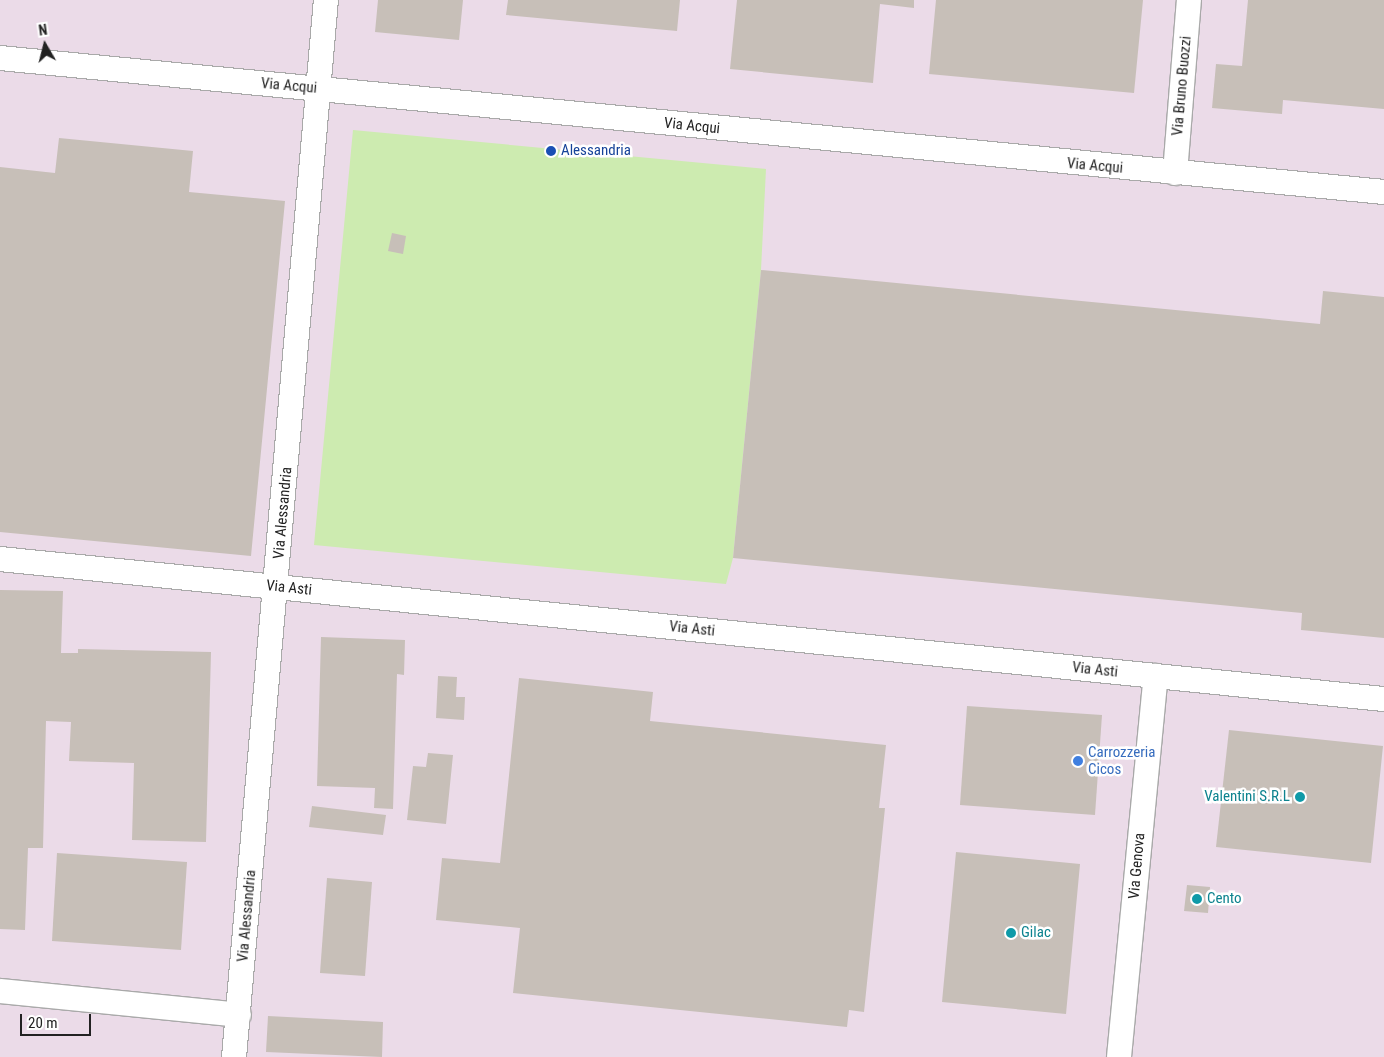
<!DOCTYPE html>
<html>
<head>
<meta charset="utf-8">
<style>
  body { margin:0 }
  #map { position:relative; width:1384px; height:1057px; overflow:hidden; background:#f2efe9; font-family:"Roboto Condensed",sans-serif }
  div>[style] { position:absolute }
  .industrial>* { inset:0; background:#ebdbe8 }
  .grass>* { inset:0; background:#cdebb0 }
  .building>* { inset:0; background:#c7bfb8 }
  .roads { filter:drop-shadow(1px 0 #a9a9a9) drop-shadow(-1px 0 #a9a9a9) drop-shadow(0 1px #a9a9a9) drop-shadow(0 -1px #a9a9a9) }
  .street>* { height:24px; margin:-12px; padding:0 12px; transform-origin:12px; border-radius:12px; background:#fff }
  .dots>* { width:14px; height:14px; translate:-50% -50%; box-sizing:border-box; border:2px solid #fff; border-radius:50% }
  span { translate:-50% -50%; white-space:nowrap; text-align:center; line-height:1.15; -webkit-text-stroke:5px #fff; paint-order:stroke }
  .street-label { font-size:15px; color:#222 }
  .transit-label { font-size:15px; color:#164399 }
  .left { translate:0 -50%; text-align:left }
  .shop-label { font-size:15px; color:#366cbe }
  .culture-label { font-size:15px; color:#0d838f }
  .right { translate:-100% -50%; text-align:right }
  .north { position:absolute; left:20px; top:20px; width:50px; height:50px; -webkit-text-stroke:4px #fff; paint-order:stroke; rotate:352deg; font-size:14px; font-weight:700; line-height:20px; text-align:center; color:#222 }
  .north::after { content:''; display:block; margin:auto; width:18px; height:22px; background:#222; clip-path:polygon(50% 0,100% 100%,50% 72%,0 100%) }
  .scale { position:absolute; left:20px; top:1014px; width:71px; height:22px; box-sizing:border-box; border:2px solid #222; border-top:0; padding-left:6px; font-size:15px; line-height:18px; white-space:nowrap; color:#222; -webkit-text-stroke:4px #fff; paint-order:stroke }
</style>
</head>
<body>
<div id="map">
  <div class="industrial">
    <i style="clip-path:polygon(0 0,1384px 0,1384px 1057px,0 1057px)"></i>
  </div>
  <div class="grass">
    <i style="clip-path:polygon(353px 130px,766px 169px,761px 270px,733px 558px,726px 584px,314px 545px)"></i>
  </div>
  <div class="building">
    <i style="clip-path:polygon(378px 0,463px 0,459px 40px,375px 32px)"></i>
    <i style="clip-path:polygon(508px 0,680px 0,677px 31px,506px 15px)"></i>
    <i style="clip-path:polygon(737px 0,914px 0,914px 8px,880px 4px,873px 83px,730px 69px)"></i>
    <i style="clip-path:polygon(936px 0,1143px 0,1134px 93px,929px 74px)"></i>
    <i style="clip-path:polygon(1248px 0,1384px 0,1384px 109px,1283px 100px,1282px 114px,1212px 108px,1216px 64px,1242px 66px)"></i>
    <i style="clip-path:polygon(59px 138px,193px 151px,189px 192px,285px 201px,251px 556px,0 532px,0 167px,55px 173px)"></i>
    <i style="clip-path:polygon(392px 233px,406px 236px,403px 254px,388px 251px)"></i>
    <i style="clip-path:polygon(761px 270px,1320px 324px,1323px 291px,1384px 297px,1384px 638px,1301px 630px,1302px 613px,733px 558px)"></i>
    <i style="clip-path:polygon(0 590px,63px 591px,61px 653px,78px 653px,78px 649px,211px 652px,206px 842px,132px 840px,134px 763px,69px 761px,71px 722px,46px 721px,43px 848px,28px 848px,25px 930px,0 929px)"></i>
    <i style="clip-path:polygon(321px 637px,405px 640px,404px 675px,397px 674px,393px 809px,374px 808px,375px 788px,317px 786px)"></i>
    <i style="clip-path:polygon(438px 676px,457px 677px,456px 697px,465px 697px,464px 720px,436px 718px)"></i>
    <i style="clip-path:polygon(519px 678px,653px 692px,650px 721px,886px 745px,879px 808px,885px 808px,864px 1012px,849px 1010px,847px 1027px,513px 993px,520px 928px,436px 920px,442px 858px,500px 863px)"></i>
    <i style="clip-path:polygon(967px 706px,1102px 715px,1095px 815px,960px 805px)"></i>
    <i style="clip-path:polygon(1229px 730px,1383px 746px,1371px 863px,1216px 847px)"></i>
    <i style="clip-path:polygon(428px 753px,453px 755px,446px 824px,407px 820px,413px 766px,426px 767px)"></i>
    <i style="clip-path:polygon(312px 806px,386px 815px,383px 835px,309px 827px)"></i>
    <i style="clip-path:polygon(956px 852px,1080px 864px,1066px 1014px,942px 1002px)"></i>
    <i style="clip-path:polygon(57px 853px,187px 862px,181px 950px,52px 941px)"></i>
    <i style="clip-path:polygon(327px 878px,372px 882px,365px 976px,320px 973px)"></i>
    <i style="clip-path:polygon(1187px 885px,1210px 887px,1208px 913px,1184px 911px)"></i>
    <i style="clip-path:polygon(268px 1016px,383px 1022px,382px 1057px,266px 1052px)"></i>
  </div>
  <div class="roads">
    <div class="street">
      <i style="left:0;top:58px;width:1390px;rotate:5.53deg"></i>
      <i style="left:1175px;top:173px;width:174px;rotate:-85.4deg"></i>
      <i style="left:0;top:559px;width:1391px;rotate:5.78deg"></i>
      <i style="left:0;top:991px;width:240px;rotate:5.7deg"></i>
      <i style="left:234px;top:1057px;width:1061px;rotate:-85.03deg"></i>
      <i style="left:1119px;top:1057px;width:383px;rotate:-84.5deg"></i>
    </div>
  </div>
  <div class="dots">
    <i style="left:551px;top:151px;background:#1a4fb4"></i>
    <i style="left:1078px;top:761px;background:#3f7fe0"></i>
    <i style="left:1300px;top:797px;background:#0f9aa8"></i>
    <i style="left:1197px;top:899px;background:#0f9aa8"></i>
    <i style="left:1011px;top:933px;background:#0f9aa8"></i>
  </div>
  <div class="street-label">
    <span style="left:289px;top:86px;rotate:5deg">Via Acqui</span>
    <span style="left:1182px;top:86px;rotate:-85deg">Via Bruno Buozzi</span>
    <span style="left:692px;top:126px;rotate:6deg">Via Acqui</span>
    <span style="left:1095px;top:166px;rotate:5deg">Via Acqui</span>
    <span style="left:283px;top:513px;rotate:-85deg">Via Alessandria</span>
    <span style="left:289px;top:588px;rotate:6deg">Via Asti</span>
    <span style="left:692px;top:629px;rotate:6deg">Via Asti</span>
    <span style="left:1095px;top:670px;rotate:6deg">Via Asti</span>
    <span style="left:1137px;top:866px;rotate:-85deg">Via Genova</span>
    <span style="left:247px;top:916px;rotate:-85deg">Via Alessandria</span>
  </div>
  <div class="transit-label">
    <span class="left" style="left:561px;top:151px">Alessandria</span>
  </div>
  <div class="shop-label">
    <span class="left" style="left:1088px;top:761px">Carrozzeria<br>Cicos</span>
  </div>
  <div class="culture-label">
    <span class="right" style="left:1290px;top:797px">Valentini S.R.L</span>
    <span class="left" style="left:1207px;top:899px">Cento</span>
    <span class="left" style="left:1021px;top:933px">Gilac</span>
  </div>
  <div class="north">N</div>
  <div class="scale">20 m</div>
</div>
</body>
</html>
